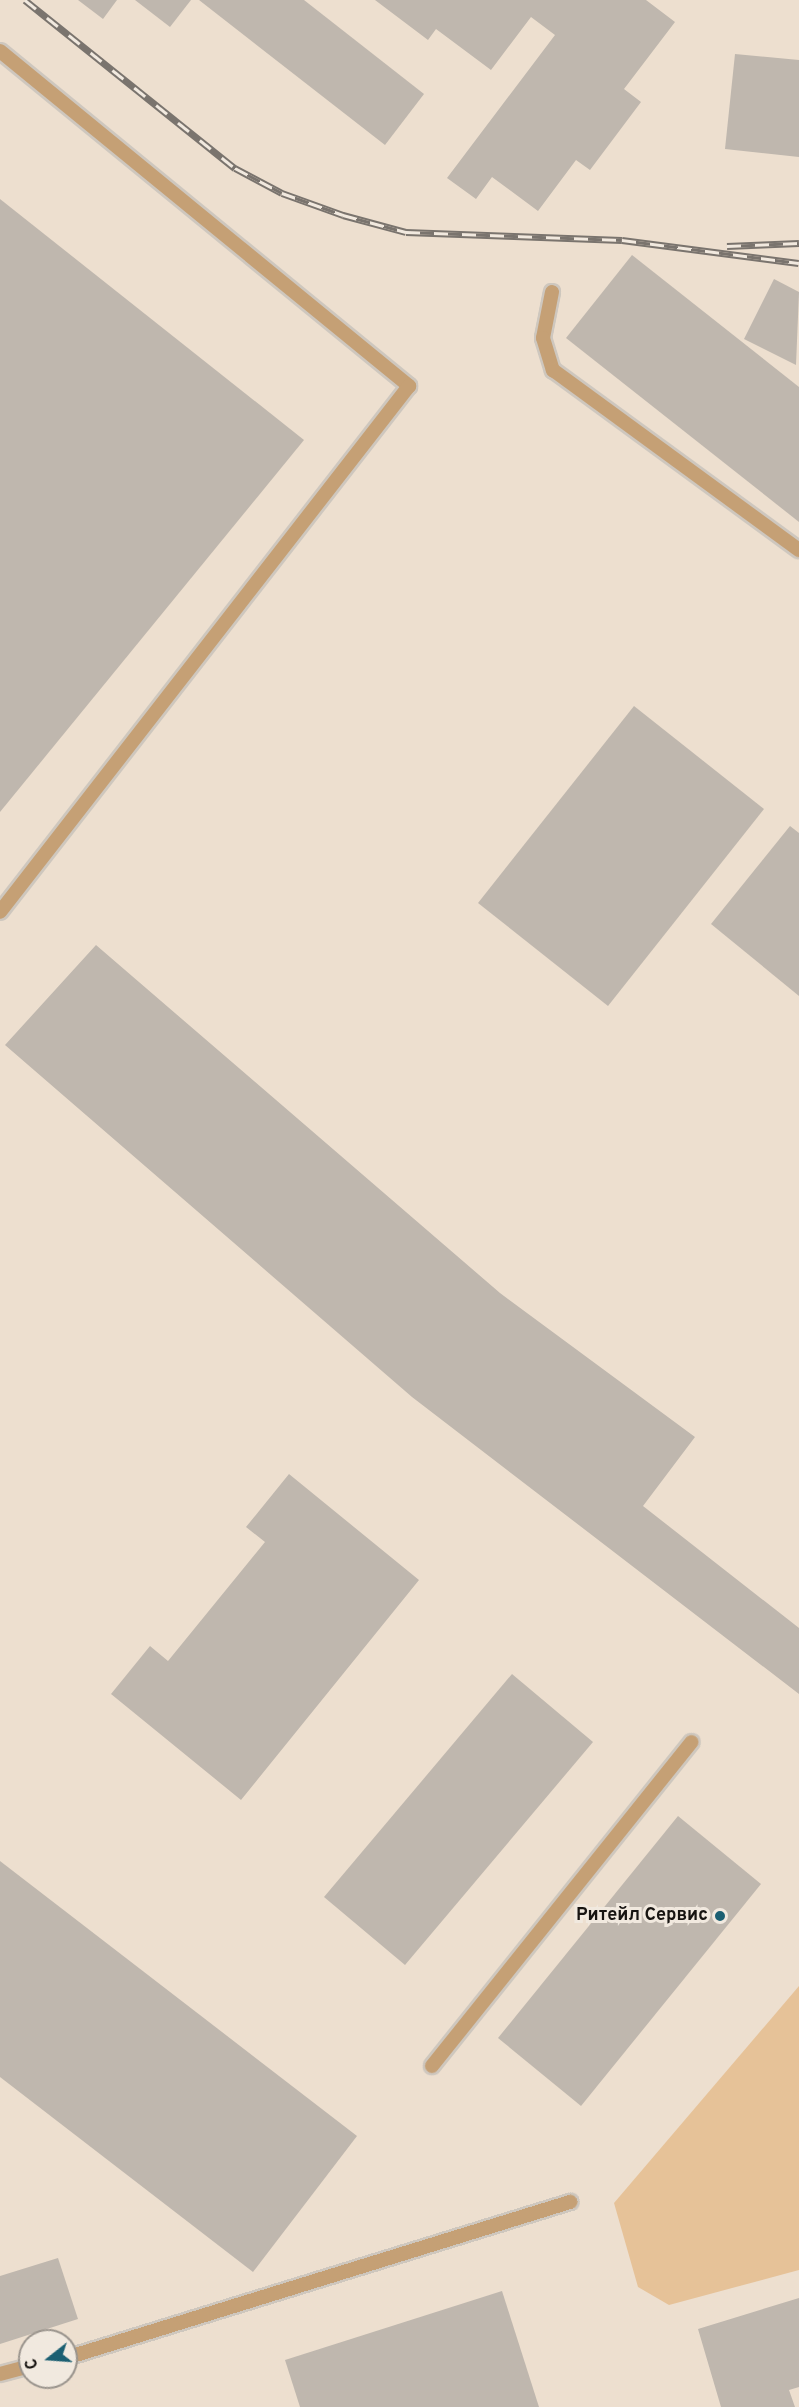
<!DOCTYPE html>
<html>
<head>
<meta charset="utf-8">
<style>
  body { margin:0 }
  #map { position:relative; width:799px; height:2407px; overflow:hidden; background:#f1e9df; font-family:Overpass,sans-serif }
  div>[style] { position:absolute }
  .built>* { inset:0; background:#eddfcf }
  .green>* { inset:0; background:#e6c298 }
  .building>* { inset:0; background:#bfb7ae }
  .roads { filter:drop-shadow(2px 0 #cec7be) drop-shadow(-2px 0 #cec7be) drop-shadow(0 2px #cec7be) drop-shadow(0 -2px #cec7be) }
  .service>* { height:14px; margin:-7px; padding:0 7px; transform-origin:7px; border-radius:7px; background:#c5a075 }
  .rail>* { height:7px; margin-top:-3.5px; transform-origin:0; background:repeating-linear-gradient(90deg,#f1e9df 0 14px,#7a746e 0 28px); box-sizing:border-box; border-block:2px solid #7a746e }
  .dots>* { width:16px; height:16px; translate:-50% -50%; box-sizing:border-box; border:3px solid #f1e9df; border-radius:50% }
  span { translate:-50% -50%; white-space:nowrap; text-align:center; line-height:1.15; -webkit-text-stroke:6px #f1e9df; paint-order:stroke }
  .poi-label { font-size:18px; color:#171411; font-weight:700 }
  .right { translate:-100% -50%; text-align:right }
  .north { position:absolute; left:18px; top:2329px; width:60px; height:60px; box-sizing:border-box; background:#f1e9df; border:2px solid #9a948d; border-radius:50%; rotate:253deg; font-size:16px; font-weight:700; line-height:24px; text-align:center; color:#171411 }
  .north::after { content:''; display:block; margin:auto; width:21px; height:27px; background:#1b5f72; clip-path:polygon(50% 0,100% 100%,50% 72%,0 100%) }
</style>
</head>
<body>
<div id="map">
  <div class="built">
    <i style="clip-path:polygon(evenodd,0 0,799px 0,799px 2407px,0 2407px,0 0,30px 2341px,66px 2341px,66px 2377px,30px 2377px,30px 2341px)"></i>
  </div>
  <div class="green">
    <i style="clip-path:polygon(799px 1986px,799px 2270px,669px 2305px,638px 2287px,614px 2203px)"></i>
  </div>
  <div class="building">
    <i style="clip-path:polygon(78px 0,117px 0,103px 19px)"></i>
    <i style="clip-path:polygon(135px 0,191px 0,170px 27px)"></i>
    <i style="clip-path:polygon(199px 0,304px 0,424px 94px,385px 145px)"></i>
    <i style="clip-path:polygon(375px 0,646px 0,675px 22px,624px 89px,641px 102px,590px 170px,576px 160px,538px 211px,492px 177px,476px 199px,447px 178px,555px 35px,531px 17px,491px 70px,436px 29px,428px 40px)"></i>
    <i style="clip-path:polygon(735px 54px,799px 60px,799px 157px,725px 149px)"></i>
    <i style="clip-path:polygon(0 199px,304px 440px,0 812px)"></i>
    <i style="clip-path:polygon(632px 255px,799px 387px,799px 522px,566px 338px)"></i>
    <i style="clip-path:polygon(774px 279px,799px 292px,796px 365px,744px 339px)"></i>
    <i style="clip-path:polygon(634px 706px,764px 809px,608px 1006px,478px 903px)"></i>
    <i style="clip-path:polygon(790px 826px,799px 833px,799px 996px,711px 924px)"></i>
    <i style="clip-path:polygon(96px 945px,500px 1293px,695px 1437px,643px 1506px,799px 1628px,799px 1694px,412px 1397px,5px 1045px)"></i>
    <i style="clip-path:polygon(289px 1474px,419px 1580px,241px 1800px,111px 1694px,150px 1646px,168px 1661px,265px 1542px,246px 1527px)"></i>
    <i style="clip-path:polygon(512px 1674px,593px 1742px,405px 1965px,324px 1897px)"></i>
    <i style="clip-path:polygon(678px 1816px,761px 1884px,581px 2106px,498px 2038px)"></i>
    <i style="clip-path:polygon(0 1861px,357px 2136px,253px 2272px,0 2077px)"></i>
    <i style="clip-path:polygon(58px 2258px,78px 2319px,0 2344px,0 2276px)"></i>
    <i style="clip-path:polygon(502px 2291px,539px 2407px,300px 2407px,285px 2360px)"></i>
    <i style="clip-path:polygon(799px 2298px,799px 2387px,789px 2390px,795px 2407px,721px 2407px,698px 2329px)"></i>
  </div>
  <div class="roads">
    <div class="service">
      <i style="left:0;top:51px;width:529px;rotate:39.32deg"></i>
      <i style="left:409px;top:386px;width:666px;rotate:127.87deg"></i>
      <i style="left:552px;top:292px;width:47px;rotate:101.1deg"></i>
      <i style="left:543px;top:338px;width:34px;rotate:73deg"></i>
      <i style="left:553px;top:370px;width:305px;rotate:36.2deg"></i>
      <i style="left:432px;top:2066px;width:415px;rotate:-51.3deg"></i>
      <i style="left:66px;top:2358px;width:528px;rotate:-17.2deg"></i>
      <i style="left:0;top:2374px;width:31px;rotate:-15deg"></i>
    </div>
  </div>
  <div class="rail">
    <i style="left:25px;top:0;width:269px;rotate:38.7deg"></i>
    <i style="left:235px;top:168px;width:53px;rotate:28deg"></i>
    <i style="left:282px;top:193px;width:65px;rotate:19.8deg"></i>
    <i style="left:343px;top:215px;width:65px;rotate:15.1deg"></i>
    <i style="left:406px;top:232px;width:216px;rotate:2.1deg"></i>
    <i style="left:622px;top:240px;width:178px;rotate:7.4deg"></i>
    <i style="left:727px;top:246px;width:72px;rotate:-2.4deg"></i>
  </div>
  <div class="dots">
    <i style="left:720px;top:1916px;background:#1b5f72"></i>
  </div>
  <div class="poi-label">
    <span class="right" style="left:708px;top:1916px">Ритейл Сервис</span>
  </div>
  <div class="north">С</div>
</div>
</body>
</html>
